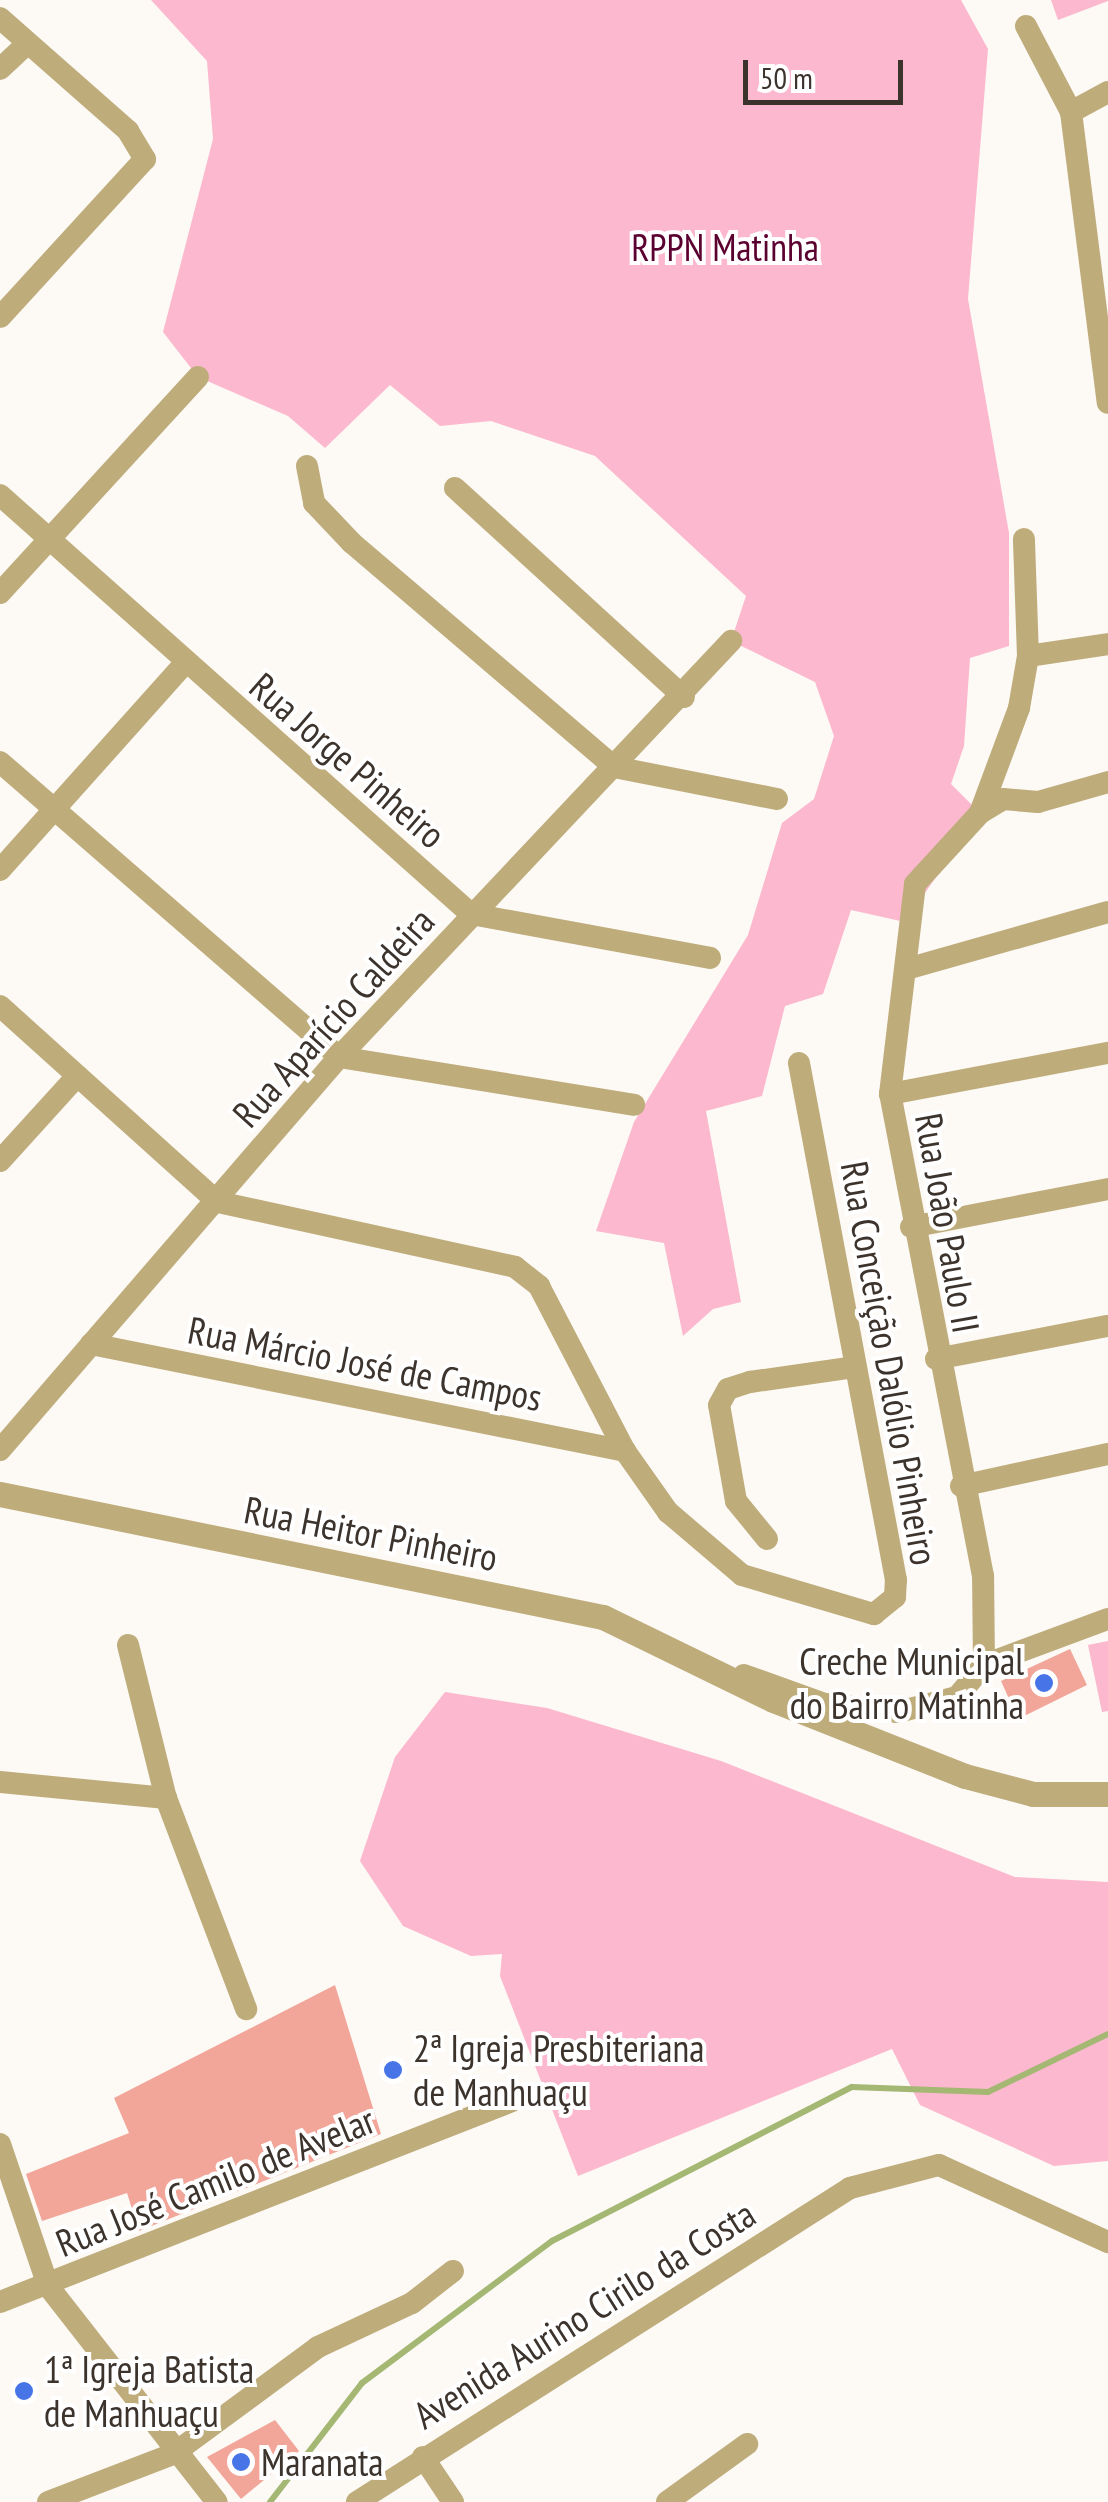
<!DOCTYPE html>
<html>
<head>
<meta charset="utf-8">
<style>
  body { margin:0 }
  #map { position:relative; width:1108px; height:2502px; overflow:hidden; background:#fdf9f5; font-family:"PT Sans Narrow",sans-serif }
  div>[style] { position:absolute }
  .green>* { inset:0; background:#fcb8ce }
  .stream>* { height:6px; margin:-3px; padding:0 3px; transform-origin:3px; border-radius:3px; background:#a4b773 }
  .building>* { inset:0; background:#f2a599 }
  .minor>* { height:22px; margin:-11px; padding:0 11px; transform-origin:11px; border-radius:11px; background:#beac7b }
  .tertiary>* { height:25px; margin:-12.5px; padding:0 12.5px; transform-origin:12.5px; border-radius:12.5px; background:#beac7b }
  .dots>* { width:28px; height:28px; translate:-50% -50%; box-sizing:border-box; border:5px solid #fff; border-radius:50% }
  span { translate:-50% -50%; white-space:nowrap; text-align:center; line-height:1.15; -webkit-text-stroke:8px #fff; paint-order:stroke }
  .park-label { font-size:38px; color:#5b012f }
  .street-label { font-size:38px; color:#3c332d }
  .poi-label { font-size:38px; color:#3c332d }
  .right { translate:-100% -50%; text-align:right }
  .left { translate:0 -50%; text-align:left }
  .scale { position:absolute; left:743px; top:60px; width:160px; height:45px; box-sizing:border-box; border:5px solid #3c332d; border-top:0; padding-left:12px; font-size:30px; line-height:35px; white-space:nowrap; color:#3c332d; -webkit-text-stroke:8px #fff; paint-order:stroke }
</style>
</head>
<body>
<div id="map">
  <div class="green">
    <i style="clip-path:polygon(151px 0,961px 0,988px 49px,968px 299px,1009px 533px,1009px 646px,970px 658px,964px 746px,951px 784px,980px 813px,905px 922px,851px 910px,823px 994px,785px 1006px,762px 1096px,706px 1111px,741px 1302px,713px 1309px,683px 1336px,664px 1243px,596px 1231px,634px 1122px,748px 935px,782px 823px,814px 799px,834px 736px,815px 682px,731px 641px,746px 596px,595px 456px,491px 421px,440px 426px,390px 385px,325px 448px,288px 416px,198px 377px,163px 332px,213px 139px,207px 61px)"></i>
    <i style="clip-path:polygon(1051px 0,1108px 0,1108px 1px,1058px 20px)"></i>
    <i style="clip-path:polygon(1108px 1641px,1108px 1711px,1102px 1712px,1088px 1645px)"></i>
    <i style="clip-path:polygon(445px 1692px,547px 1708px,721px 1761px,1015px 1877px,1108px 1882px,1108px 2161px,1054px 2166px,920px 2105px,892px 2049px,578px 2176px,500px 1976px,502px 1954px,471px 1956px,403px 1926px,360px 1861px,395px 1757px)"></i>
  </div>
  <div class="stream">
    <i style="left:270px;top:2502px;width:150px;rotate:-52.3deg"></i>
    <i style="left:362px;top:2383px;width:237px;rotate:-36.8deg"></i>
    <i style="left:552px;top:2241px;width:337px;rotate:-27.2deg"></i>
    <i style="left:852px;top:2087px;width:136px;rotate:2.1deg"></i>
    <i style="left:988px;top:2092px;width:133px;rotate:-25.8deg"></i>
  </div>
  <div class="building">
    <i style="clip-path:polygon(1070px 1649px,1087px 1685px,1018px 1719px,1001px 1681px)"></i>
    <i style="clip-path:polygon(335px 1985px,381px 2134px,139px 2231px,127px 2193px,42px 2221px,26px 2174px,129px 2133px,114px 2098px)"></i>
    <i style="clip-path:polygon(275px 2420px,299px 2451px,241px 2499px,207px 2457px)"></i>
  </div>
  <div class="minor">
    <i style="left:0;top:18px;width:171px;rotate:41.4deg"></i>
    <i style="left:128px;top:131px;width:33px;rotate:59deg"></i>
    <i style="left:145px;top:159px;width:214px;rotate:132.5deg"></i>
    <i style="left:1026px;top:26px;width:97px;rotate:62.4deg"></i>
    <i style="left:1071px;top:112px;width:293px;rotate:82.8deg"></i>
    <i style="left:0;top:69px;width:37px;rotate:-43deg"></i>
    <i style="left:1071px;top:112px;width:42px;rotate:-28.4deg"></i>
    <i style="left:307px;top:466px;width:38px;rotate:79deg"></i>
    <i style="left:314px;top:503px;width:55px;rotate:46.5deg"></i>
    <i style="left:352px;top:543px;width:345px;rotate:40.5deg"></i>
    <i style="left:614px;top:767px;width:166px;rotate:11.1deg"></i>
    <i style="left:455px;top:488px;width:310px;rotate:42.4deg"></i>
    <i style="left:0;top:495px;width:630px;rotate:41.66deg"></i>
    <i style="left:471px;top:914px;width:243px;rotate:10.4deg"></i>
    <i style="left:0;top:593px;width:293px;rotate:-47.5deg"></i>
    <i style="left:1028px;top:656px;width:81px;rotate:-8.5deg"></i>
    <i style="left:0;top:762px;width:449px;rotate:41deg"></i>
    <i style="left:339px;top:1057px;width:299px;rotate:9.2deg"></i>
    <i style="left:980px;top:813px;width:27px;rotate:-31deg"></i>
    <i style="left:1003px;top:799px;width:35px;rotate:5deg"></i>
    <i style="left:1038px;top:802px;width:73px;rotate:-15.9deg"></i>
    <i style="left:0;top:870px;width:276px;rotate:-48.2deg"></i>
    <i style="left:910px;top:968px;width:206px;rotate:-15.8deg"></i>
    <i style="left:0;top:1006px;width:293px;rotate:42deg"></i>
    <i style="left:890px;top:1094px;width:222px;rotate:-10.7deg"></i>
    <i style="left:0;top:1161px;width:115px;rotate:-47.8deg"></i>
    <i style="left:218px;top:1202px;width:304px;rotate:12.3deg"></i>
    <i style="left:515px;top:1267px;width:31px;rotate:38deg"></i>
    <i style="left:539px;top:1286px;width:186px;rotate:62.5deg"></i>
    <i style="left:625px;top:1451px;width:75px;rotate:54.8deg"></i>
    <i style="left:668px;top:1512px;width:97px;rotate:40.4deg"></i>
    <i style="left:742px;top:1575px;width:138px;rotate:16.5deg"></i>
    <i style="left:874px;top:1614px;width:27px;rotate:-39deg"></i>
    <i style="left:895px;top:1597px;width:17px;rotate:-87deg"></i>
    <i style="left:896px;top:1580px;width:526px;rotate:-100.63deg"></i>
    <i style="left:911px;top:1227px;width:201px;rotate:-10.9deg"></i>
    <i style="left:91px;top:1344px;width:545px;rotate:11.33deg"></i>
    <i style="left:936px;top:1359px;width:175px;rotate:-10.9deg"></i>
    <i style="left:0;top:1450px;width:519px;rotate:-49.22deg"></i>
    <i style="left:339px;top:1057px;width:572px;rotate:-46.7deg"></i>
    <i style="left:961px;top:1486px;width:150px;rotate:-12.3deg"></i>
    <i style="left:767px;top:1539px;width:49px;rotate:-129.2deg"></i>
    <i style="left:736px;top:1501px;width:97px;rotate:-100deg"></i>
    <i style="left:719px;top:1405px;width:18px;rotate:-61deg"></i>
    <i style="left:728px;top:1389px;width:23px;rotate:-18deg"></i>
    <i style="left:750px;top:1382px;width:105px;rotate:-8.2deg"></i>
    <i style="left:128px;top:1645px;width:158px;rotate:76.1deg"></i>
    <i style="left:166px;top:1798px;width:226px;rotate:69.2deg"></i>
    <i style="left:984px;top:1665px;width:132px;rotate:-20.4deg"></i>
    <i style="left:744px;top:1675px;width:86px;rotate:19.7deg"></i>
    <i style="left:825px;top:1704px;width:73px;rotate:6.3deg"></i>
    <i style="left:898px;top:1712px;width:61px;rotate:-14.3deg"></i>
    <i style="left:957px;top:1697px;width:42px;rotate:-49.8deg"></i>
    <i style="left:984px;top:1665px;width:89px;rotate:-90.6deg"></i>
    <i style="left:983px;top:1576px;width:491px;rotate:-100.9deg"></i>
    <i style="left:890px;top:1094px;width:211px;rotate:-83.2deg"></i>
    <i style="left:915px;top:884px;width:96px;rotate:-47.5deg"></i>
    <i style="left:980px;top:813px;width:112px;rotate:-69.6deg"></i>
    <i style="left:1019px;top:708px;width:53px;rotate:-80.2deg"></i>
    <i style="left:1028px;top:656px;width:117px;rotate:-92deg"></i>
    <i style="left:0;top:1782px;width:167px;rotate:5.5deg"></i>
    <i style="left:0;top:2144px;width:150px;rotate:71.3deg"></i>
    <i style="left:48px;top:2286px;width:274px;rotate:52deg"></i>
    <i style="left:0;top:2302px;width:550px;rotate:-21.43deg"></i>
    <i style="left:423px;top:2457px;width:54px;rotate:56.3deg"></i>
    <i style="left:48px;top:2502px;width:134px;rotate:-21deg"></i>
    <i style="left:173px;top:2454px;width:180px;rotate:-36.4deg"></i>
    <i style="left:318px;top:2347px;width:104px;rotate:-25.1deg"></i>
    <i style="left:412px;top:2303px;width:52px;rotate:-38deg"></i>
    <i style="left:357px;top:2502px;width:585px;rotate:-32.49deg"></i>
    <i style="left:850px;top:2188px;width:92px;rotate:-14.5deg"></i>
    <i style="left:939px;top:2165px;width:186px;rotate:24.5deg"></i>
    <i style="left:667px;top:2502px;width:99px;rotate:-35.9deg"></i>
  </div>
  <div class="tertiary">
    <i style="left:0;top:1494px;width:615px;rotate:11.53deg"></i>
    <i style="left:603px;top:1617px;width:189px;rotate:26deg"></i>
    <i style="left:773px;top:1700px;width:206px;rotate:21.6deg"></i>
    <i style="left:965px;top:1776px;width:70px;rotate:14.8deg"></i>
    <i style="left:1033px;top:1794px;width:75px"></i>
  </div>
  <div class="dots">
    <i style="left:1044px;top:1683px;background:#4774e6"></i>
    <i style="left:393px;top:2070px;background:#4774e6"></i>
    <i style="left:24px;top:2391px;background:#4774e6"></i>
    <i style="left:241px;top:2462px;background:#4774e6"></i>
  </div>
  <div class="park-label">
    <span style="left:725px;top:247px">RPPN Matinha</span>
  </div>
  <div class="street-label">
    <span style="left:348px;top:760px;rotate:41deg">Rua Jorge Pinheiro</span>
    <span style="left:333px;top:1017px;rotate:-48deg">Rua Aparício Caldeira</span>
    <span style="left:948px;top:1223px;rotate:80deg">Rua João Paulo II</span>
    <span style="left:365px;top:1363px;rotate:11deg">Rua Márcio José de Campos</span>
    <span style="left:890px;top:1363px;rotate:80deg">Rua Conceição Dalólio Pinheiro</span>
    <span style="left:371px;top:1533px;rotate:11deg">Rua Heitor Pinheiro</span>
    <span style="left:215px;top:2181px;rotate:-22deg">Rua José Camilo de Avelar</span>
    <span style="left:584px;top:2314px;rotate:-32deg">Avenida Aurino Cirilo da Costa</span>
  </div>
  <div class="poi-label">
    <span class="right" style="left:1024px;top:1683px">Creche Municipal<br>do Bairro Matinha</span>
    <span class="left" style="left:413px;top:2070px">2ª Igreja Presbiteriana<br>de Manhuaçu</span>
    <span class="left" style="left:44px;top:2391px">1ª Igreja Batista<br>de Manhuaçu</span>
    <span class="left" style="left:261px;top:2462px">Maranata</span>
  </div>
  <div class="scale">50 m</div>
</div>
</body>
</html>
